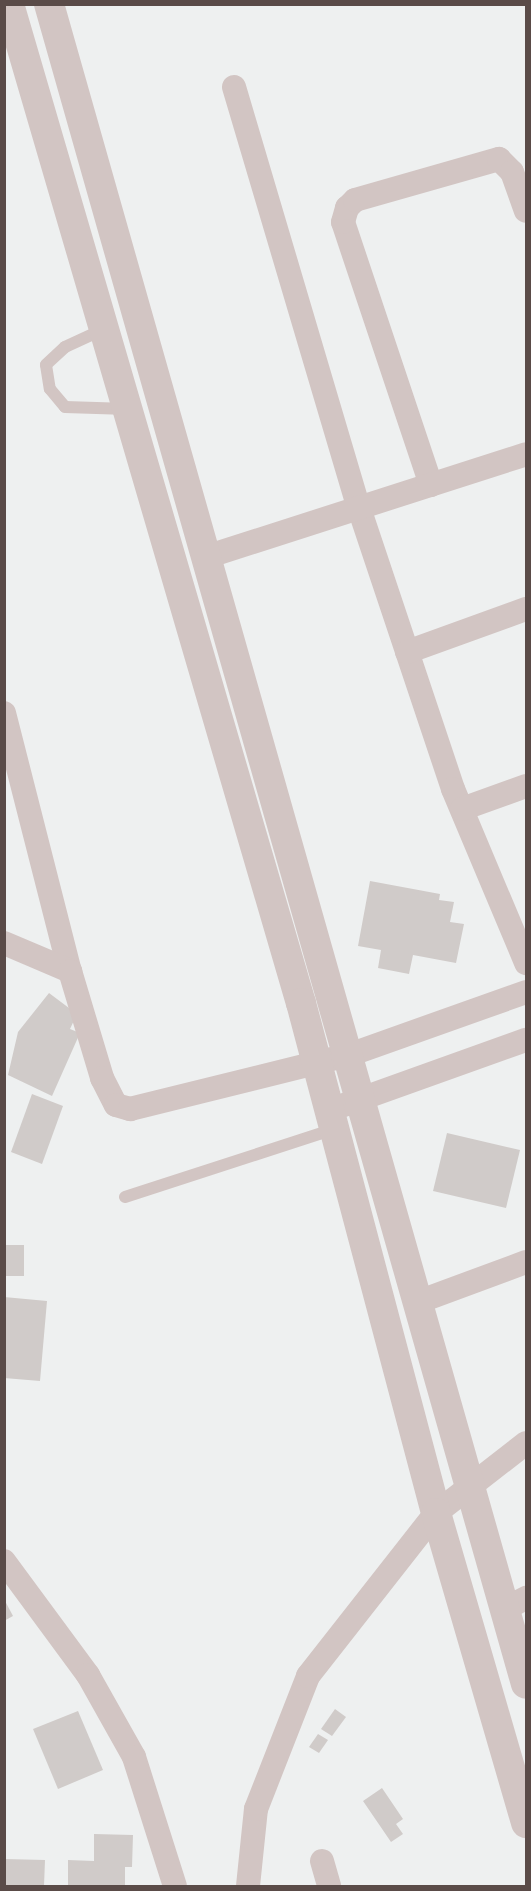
<!DOCTYPE html>
<html>
<head>
<meta charset="utf-8">
<style>
  body { margin:0 }
  #map { position:relative; width:531px; height:1891px; overflow:hidden; background:#eef0f0; font-family:"Nunito Sans",sans-serif }
  div>[style] { position:absolute }
  .building>* { inset:0; background:#d0cbc9 }
  .service>* { height:12px; margin:-6px; padding:0 6px; transform-origin:6px; border-radius:6px; background:#d2c5c3 }
  .minor>* { height:24px; margin:-12px; padding:0 12px; transform-origin:12px; border-radius:12px; background:#d2c5c3 }
  .tertiary>* { height:30px; margin:-15px; padding:0 15px; transform-origin:15px; border-radius:15px; background:#d2c5c3 }
  span { translate:-50% -50%; white-space:nowrap; text-align:center; line-height:1.15; -webkit-text-stroke:6px #fff; paint-order:stroke }
  .frame { position:absolute; inset:0; border:6px solid #5a4b48; pointer-events:none }
</style>
</head>
<body>
<div id="map">
  <div class="building">
    <i style="clip-path:polygon(370px 881px,440px 894px,439px 900px,454px 902px,450px 922px,464px 924px,456px 963px,413px 955px,409px 974px,378px 968px,381px 950px,358px 946px)"></i>
    <i style="clip-path:polygon(49px 993px,77px 1014px,70px 1029px,80px 1033px,52px 1096px,8px 1075px,18px 1032px)"></i>
    <i style="clip-path:polygon(32px 1094px,63px 1106px,42px 1164px,11px 1152px)"></i>
    <i style="clip-path:polygon(447px 1133px,520px 1150px,506px 1208px,433px 1191px)"></i>
    <i style="clip-path:polygon(4px 1245px,24px 1245px,24px 1276px,4px 1276px)"></i>
    <i style="clip-path:polygon(4px 1297px,47px 1301px,40px 1381px,4px 1378px)"></i>
    <i style="clip-path:polygon(4px 1599px,13px 1616px,4px 1621px)"></i>
    <i style="clip-path:polygon(335px 1709px,346px 1717px,332px 1736px,321px 1729px)"></i>
    <i style="clip-path:polygon(78px 1711px,103px 1770px,58px 1789px,33px 1729px)"></i>
    <i style="clip-path:polygon(318px 1734px,328px 1740px,319px 1753px,309px 1747px)"></i>
    <i style="clip-path:polygon(382px 1788px,403px 1819px,396px 1824px,403px 1834px,391px 1842px,363px 1801px)"></i>
    <i style="clip-path:polygon(94px 1834px,133px 1835px,132px 1867px,125px 1867px,125px 1886px,68px 1886px,68px 1860px,94px 1861px)"></i>
    <i style="clip-path:polygon(4px 1859px,45px 1860px,44px 1886px,4px 1886px)"></i>
  </div>
  <div class="service">
    <i style="left:104px;top:329px;width:43px;rotate:155.2deg"></i>
    <i style="left:65px;top:347px;width:26px;rotate:137deg"></i>
    <i style="left:46px;top:365px;width:24px;rotate:81deg"></i>
    <i style="left:50px;top:389px;width:23px;rotate:50deg"></i>
    <i style="left:65px;top:407px;width:63px;rotate:1.8deg"></i>
    <i style="left:125px;top:1197px;width:220px;rotate:-18deg"></i>
  </div>
  <div class="minor">
    <i style="left:234px;top:87px;width:439px;rotate:73.5deg"></i>
    <i style="left:359px;top:508px;width:296px;rotate:71.5deg"></i>
    <i style="left:453px;top:789px;width:189px;rotate:67.2deg"></i>
    <i style="left:431px;top:485px;width:277px;rotate:-108.5deg"></i>
    <i style="left:343px;top:222px;width:15px;rotate:-74deg"></i>
    <i style="left:347px;top:208px;width:11px;rotate:-45deg"></i>
    <i style="left:355px;top:200px;width:150px;rotate:-15.9deg"></i>
    <i style="left:499px;top:159px;width:18px;rotate:45deg"></i>
    <i style="left:512px;top:172px;width:41px;rotate:70.3deg"></i>
    <i style="left:209px;top:556px;width:333px;rotate:-17.8deg"></i>
    <i style="left:407px;top:652px;width:127px;rotate:-19.9deg"></i>
    <i style="left:4px;top:713px;width:266px;rotate:75.7deg"></i>
    <i style="left:462px;top:809px;width:68px;rotate:-19.8deg"></i>
    <i style="left:4px;top:943px;width:72px;rotate:23deg"></i>
    <i style="left:70px;top:971px;width:112px;rotate:73.3deg"></i>
    <i style="left:102px;top:1078px;width:30px;rotate:63deg"></i>
    <i style="left:116px;top:1105px;width:15px;rotate:16deg"></i>
    <i style="left:130px;top:1109px;width:226px;rotate:-13.9deg"></i>
    <i style="left:349px;top:1055px;width:188px;rotate:-19.6deg"></i>
    <i style="left:330px;top:1110px;width:208px;rotate:-19.7deg"></i>
    <i style="left:418px;top:1302px;width:115px;rotate:-20.3deg"></i>
    <i style="left:4px;top:1561px;width:142px;rotate:53.6deg"></i>
    <i style="left:88px;top:1675px;width:94px;rotate:60.7deg"></i>
    <i style="left:134px;top:1757px;width:135px;rotate:72.4deg"></i>
    <i style="left:505px;top:1609px;width:24px;rotate:-28deg"></i>
    <i style="left:322px;top:1861px;width:26px;rotate:74deg"></i>
    <i style="left:248px;top:1886px;width:77px;rotate:-84.1deg"></i>
    <i style="left:256px;top:1809px;width:143px;rotate:-68.6deg"></i>
    <i style="left:308px;top:1676px;width:207px;rotate:-51.9deg"></i>
    <i style="left:436px;top:1513px;width:114px;rotate:-37.9deg"></i>
  </div>
  <div class="tertiary">
    <i style="left:9px;top:4px;width:1041px;rotate:73.71deg"></i>
    <i style="left:301px;top:1003px;width:528px;rotate:75.17deg"></i>
    <i style="left:436px;top:1513px;width:323px;rotate:73.8deg"></i>
    <i style="left:49px;top:4px;width:1746px;rotate:74.15deg"></i>
  </div>
  <div class="frame"></div>
</div>
</body>
</html>
